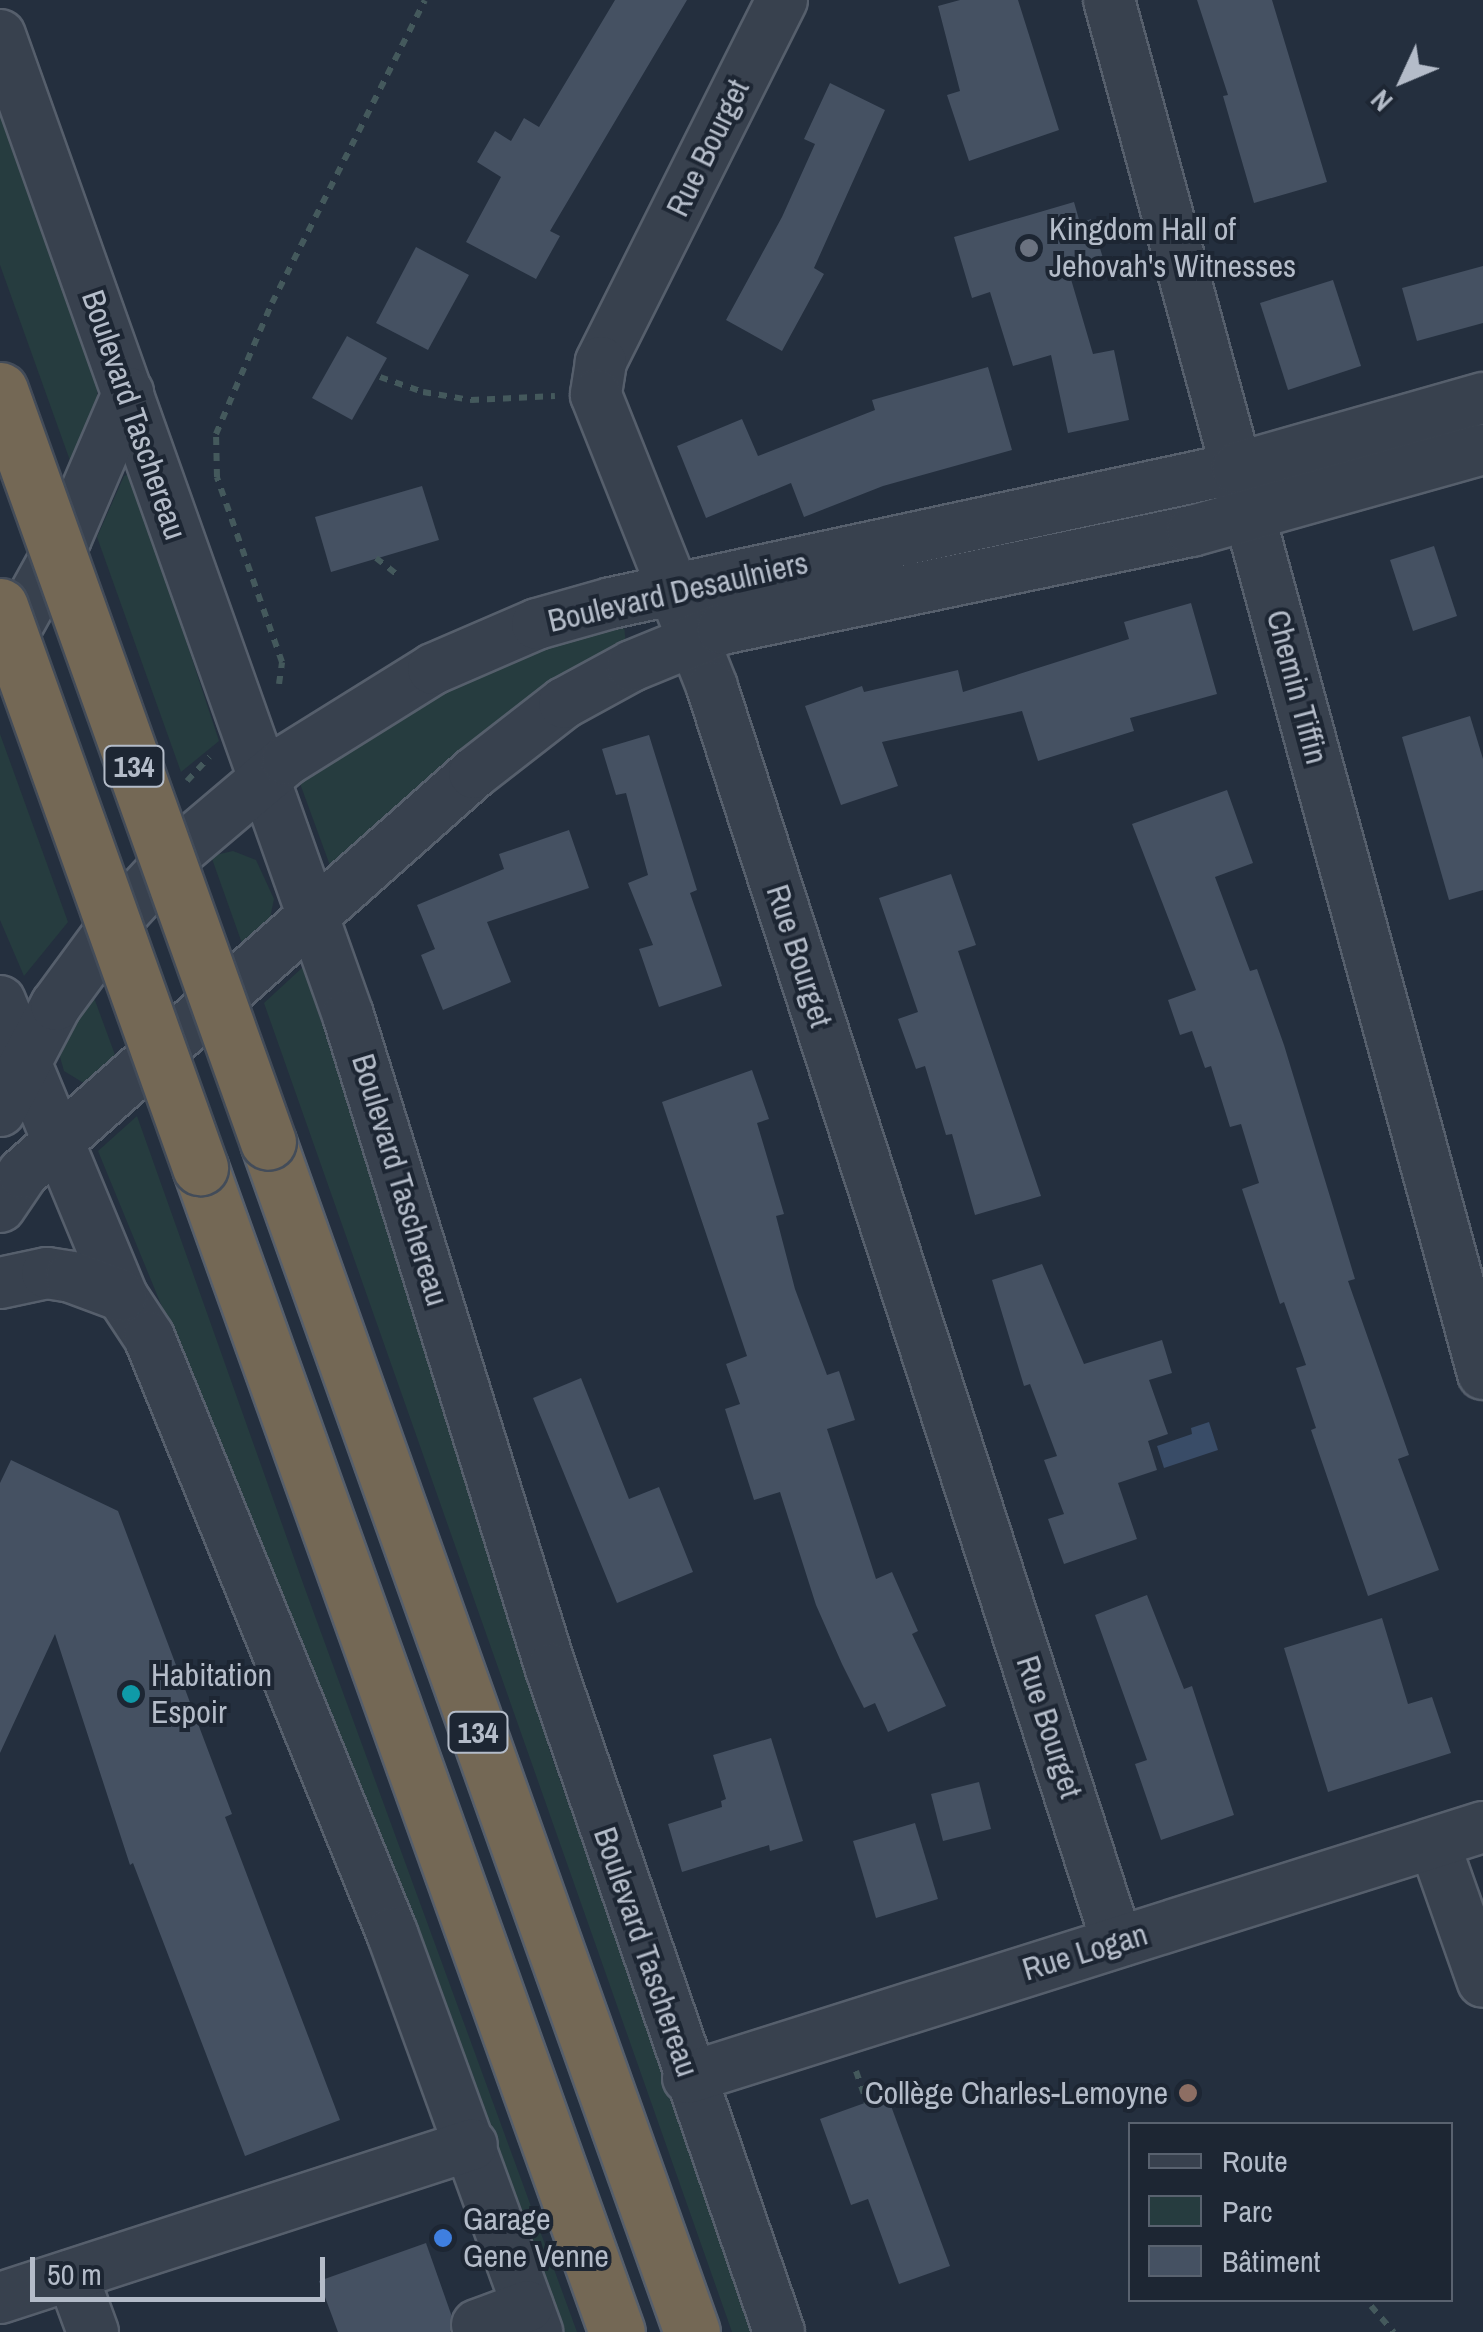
<!DOCTYPE html>
<html>
<head>
<meta charset="utf-8">
<style>
  body { margin:0 }
  #map { position:relative; width:1483px; height:2332px; overflow:hidden; background:#242f3e; font-family:"Archivo Narrow",sans-serif }
  div>[style] { position:absolute }
  .green>* { inset:0; background:#263c3f }
  .water>* { inset:0; background:#394c67 }
  .building>* { inset:0; background:#455162 }
  .path>* { height:6px; margin-top:-3px; transform-origin:0; background:repeating-linear-gradient(90deg,#44595c 0 8px,transparent 0 16px) }
  .roads { filter:drop-shadow(2px 0 #565f6c) drop-shadow(-2px 0 #565f6c) drop-shadow(0 2px #565f6c) drop-shadow(0 -2px #565f6c) }
  .minor>* { height:50px; margin:-25px; padding:0 25px; transform-origin:25px; border-radius:25px; background:#38414e }
  .highway>* { height:55px; margin:-27.5px; padding:0 27.5px; transform-origin:27.5px; border-radius:27.5px; background:#746855 }
  .bridges { filter:drop-shadow(2px 0 #434c59) drop-shadow(-2px 0 #434c59) drop-shadow(0 2px #434c59) drop-shadow(0 -2px #434c59) }
  .highway-bridge>* { height:55px; margin:-27.5px; padding:0 27.5px; transform-origin:27.5px; border-radius:27.5px; background:#746855 }
  .dots>* { width:28px; height:28px; translate:-50% -50%; box-sizing:border-box; border:5px solid #1d2633; border-radius:50% }
  span { translate:-50% -50%; white-space:nowrap; text-align:center; line-height:1.15; -webkit-text-stroke:8px #1d2633; paint-order:stroke }
  .shield-label span { padding:2px 8px; background:#1d2633; border:2px solid; border-radius:8px; -webkit-text-stroke-width:0 }
  .shield-label { font-size:30px; color:#b4bcc9; font-weight:700 }
  .street-label { font-size:32px; color:#b4bcc9 }
  .poi-label { font-size:32px; color:#b4bcc9 }
  .left { translate:0 -50%; text-align:left }
  .right { translate:-100% -50%; text-align:right }
  .legend { position:absolute; left:1128px; top:2122px; width:325px; height:180px; box-sizing:border-box; background:#1d2633; border:2px solid #59626f; margin:0; padding:12px 18px; list-style:none; font-size:30px; color:#b4bcc9 }
  .legend li { display:flex; align-items:center; gap:20px; height:50px }
  .legend b { width:50px; border:2px solid #59626f }
  .north { position:absolute; left:1353px; top:30px; width:100px; height:100px; -webkit-text-stroke:8px #1d2633; paint-order:stroke; rotate:226deg; font-size:28px; font-weight:700; line-height:40px; text-align:center; color:#b4bcc9 }
  .north::after { content:''; display:block; margin:auto; width:35px; height:45px; background:#b4bcc9; clip-path:polygon(50% 0,100% 100%,50% 72%,0 100%) }
  .scale { position:absolute; left:30px; top:2257px; width:295px; height:45px; box-sizing:border-box; border:5px solid #b4bcc9; border-top:0; padding-left:12px; font-size:30px; line-height:35px; white-space:nowrap; color:#b4bcc9; -webkit-text-stroke:8px #1d2633; paint-order:stroke }
</style>
</head>
<body>
<div id="map">
  <div class="green">
    <i style="clip-path:polygon(0 102px,98px 381px,96px 413px,73px 469px,0 265px)"></i>
    <i style="clip-path:polygon(131px 473px,219px 741px,181px 772px,97px 537px,124px 476px)"></i>
    <i style="clip-path:polygon(624px 625px,626px 645px,332px 871px,298px 778px,438px 691px,567px 636px)"></i>
    <i style="clip-path:polygon(0 734px,68px 922px,24px 976px,0 920px)"></i>
    <i style="clip-path:polygon(233px 851px,256px 860px,274px 899px,269px 923px,244px 949px,211px 856px)"></i>
    <i style="clip-path:polygon(303px 967px,395px 1245px,551px 1755px,755px 2332px,732px 2332px,264px 1003px)"></i>
    <i style="clip-path:polygon(93px 995px,118px 1063px,93px 1081px,82px 1082px,64px 1071px,58px 1050px)"></i>
    <i style="clip-path:polygon(137px 1116px,304px 1586px,577px 2332px,562px 2332px,490px 2130px,296px 1633px,98px 1151px)"></i>
  </div>
  <div class="water">
    <i style="clip-path:polygon(1209px 1422px,1218px 1450px,1164px 1468px,1157px 1446px,1192px 1434px,1191px 1428px)"></i>
  </div>
  <div class="building">
    <i style="clip-path:polygon(615px 0,687px 0,550px 231px,560px 236px,536px 279px,466px 242px,501px 177px,477px 162px,495px 131px,511px 141px,524px 118px,539px 127px)"></i>
    <i style="clip-path:polygon(960px 0,1018px 0,1059px 130px,969px 161px,947px 95px,960px 91px,938px 6px)"></i>
    <i style="clip-path:polygon(1197px 0,1272px 0,1327px 182px,1254px 203px,1223px 96px,1228px 95px)"></i>
    <i style="clip-path:polygon(830px 83px,885px 110px,814px 268px,824px 274px,782px 351px,726px 320px,782px 217px,815px 144px,804px 139px)"></i>
    <i style="clip-path:polygon(1074px 202px,1080px 223px,1091px 219px,1103px 258px,1068px 269px,1093px 354px,1114px 350px,1129px 420px,1068px 433px,1051px 355px,1013px 366px,990px 292px,972px 298px,954px 237px)"></i>
    <i style="clip-path:polygon(416px 247px,469px 275px,428px 350px,376px 323px)"></i>
    <i style="clip-path:polygon(1483px 266px,1483px 323px,1417px 341px,1402px 288px)"></i>
    <i style="clip-path:polygon(1333px 280px,1361px 366px,1288px 390px,1260px 303px)"></i>
    <i style="clip-path:polygon(347px 336px,387px 358px,352px 420px,312px 398px)"></i>
    <i style="clip-path:polygon(988px 367px,1012px 450px,883px 486px,804px 517px,791px 483px,706px 518px,677px 446px,742px 419px,758px 456px,875px 410px,872px 400px)"></i>
    <i style="clip-path:polygon(422px 486px,439px 540px,331px 572px,315px 517px)"></i>
    <i style="clip-path:polygon(1434px 546px,1457px 616px,1413px 631px,1390px 560px)"></i>
    <i style="clip-path:polygon(1191px 603px,1217px 694px,1130px 718px,1134px 731px,1038px 761px,1022px 711px,882px 742px,898px 786px,841px 805px,805px 706px,862px 686px,864px 692px,958px 670px,963px 692px,1129px 639px,1124px 622px)"></i>
    <i style="clip-path:polygon(1470px 716px,1483px 759px,1483px 890px,1449px 900px,1402px 737px)"></i>
    <i style="clip-path:polygon(649px 735px,697px 890px,690px 893px,722px 986px,659px 1007px,639px 949px,653px 945px,628px 883px,648px 875px,626px 793px,616px 795px,602px 749px)"></i>
    <i style="clip-path:polygon(1227px 790px,1253px 863px,1215px 877px,1250px 971px,1257px 969px,1284px 1045px,1355px 1279px,1348px 1281px,1409px 1455px,1398px 1459px,1439px 1570px,1368px 1596px,1311px 1430px,1316px 1428px,1296px 1368px,1306px 1365px,1284px 1302px,1280px 1304px,1242px 1189px,1259px 1183px,1241px 1124px,1230px 1127px,1211px 1066px,1205px 1068px,1192px 1031px,1180px 1035px,1168px 1000px,1196px 990px,1132px 824px)"></i>
    <i style="clip-path:polygon(569px 830px,589px 888px,487px 922px,511px 982px,443px 1010px,421px 955px,435px 949px,417px 905px,504px 869px,499px 854px)"></i>
    <i style="clip-path:polygon(951px 874px,976px 945px,958px 951px,1041px 1196px,975px 1215px,952px 1134px,946px 1135px,925px 1066px,916px 1069px,898px 1019px,918px 1012px,879px 898px)"></i>
    <i style="clip-path:polygon(752px 1070px,769px 1119px,757px 1123px,784px 1214px,776px 1216px,795px 1289px,827px 1375px,839px 1371px,855px 1420px,827px 1429px,876px 1579px,892px 1572px,918px 1631px,912px 1634px,946px 1706px,888px 1732px,875px 1703px,864px 1708px,842px 1664px,816px 1605px,780px 1492px,754px 1500px,725px 1409px,740px 1404px,726px 1364px,747px 1356px,662px 1102px)"></i>
    <i style="clip-path:polygon(1042px 1264px,1084px 1364px,1162px 1340px,1172px 1373px,1149px 1380px,1168px 1434px,1148px 1441px,1157px 1470px,1118px 1483px,1137px 1539px,1064px 1564px,1048px 1519px,1064px 1514px,1044px 1460px,1057px 1456px,1030px 1384px,1024px 1386px,992px 1280px)"></i>
    <i style="clip-path:polygon(581px 1378px,629px 1499px,659px 1487px,693px 1572px,617px 1603px,533px 1398px)"></i>
    <i style="clip-path:polygon(11px 1460px,118px 1511px,232px 1814px,225px 1817px,340px 2120px,245px 2156px,133px 1863px,130px 1865px,55px 1634px,0 1753px,0 1483px)"></i>
    <i style="clip-path:polygon(1147px 1595px,1184px 1689px,1192px 1686px,1234px 1815px,1161px 1840px,1135px 1764px,1147px 1760px,1095px 1615px)"></i>
    <i style="clip-path:polygon(1382px 1618px,1408px 1704px,1432px 1697px,1451px 1753px,1328px 1792px,1284px 1648px)"></i>
    <i style="clip-path:polygon(771px 1738px,803px 1841px,770px 1851px,769px 1845px,682px 1872px,668px 1824px,722px 1807px,721px 1801px,726px 1799px,713px 1755px)"></i>
    <i style="clip-path:polygon(979px 1782px,991px 1829px,943px 1841px,931px 1794px)"></i>
    <i style="clip-path:polygon(915px 1823px,938px 1899px,876px 1918px,853px 1841px)"></i>
    <i style="clip-path:polygon(887px 2095px,950px 2266px,899px 2284px,868px 2199px,851px 2205px,820px 2119px)"></i>
    <i style="clip-path:polygon(426px 2243px,451px 2314px,450px 2332px,338px 2332px,319px 2281px)"></i>
  </div>
  <div class="path">
    <i style="left:380px;top:377px;width:46px;rotate:19.2deg"></i>
    <i style="left:423px;top:392px;width:49px;rotate:9.5deg"></i>
    <i style="left:471px;top:400px;width:84px;rotate:-2.7deg"></i>
    <i style="left:376px;top:558px;width:29px;rotate:38deg"></i>
    <i style="left:279px;top:684px;width:22px;rotate:-82deg"></i>
    <i style="left:282px;top:662px;width:196px;rotate:-109.4deg"></i>
    <i style="left:217px;top:477px;width:43px;rotate:-91.3deg"></i>
    <i style="left:216px;top:434px;width:142px;rotate:-66.9deg"></i>
    <i style="left:272px;top:303px;width:339px;rotate:-63.2deg"></i>
    <i style="left:187px;top:781px;width:33px;rotate:-47deg"></i>
    <i style="left:856px;top:2071px;width:34px;rotate:71deg"></i>
    <i style="left:1371px;top:2306px;width:35px;rotate:49deg"></i>
  </div>
  <div class="roads">
    <div class="minor">
      <i style="left:782px;top:0;width:405px;rotate:116.6deg"></i>
      <i style="left:601px;top:362px;width:33px;rotate:99deg"></i>
      <i style="left:596px;top:395px;width:314px;rotate:68.3deg"></i>
      <i style="left:712px;top:687px;width:1319px;rotate:72.11deg"></i>
      <i style="left:1109px;top:0;width:1424px;rotate:74.77deg"></i>
      <i style="left:0;top:35px;width:1040px;rotate:70.45deg"></i>
      <i style="left:348px;top:1015px;width:685px;rotate:72.76deg"></i>
      <i style="left:551px;top:1669px;width:701px;rotate:71.02deg"></i>
      <i style="left:0;top:657px;width:136px;rotate:-61deg"></i>
      <i style="left:66px;top:538px;width:158px;rotate:-66.8deg"></i>
      <i style="left:0;top:1001px;width:319px;rotate:67.5deg"></i>
      <i style="left:122px;top:1296px;width:49px;rotate:56.6deg"></i>
      <i style="left:149px;top:1337px;width:644px;rotate:67.82deg"></i>
      <i style="left:392px;top:1933px;width:425px;rotate:70deg"></i>
      <i style="left:0;top:1111px;width:120px;rotate:-62.2deg"></i>
      <i style="left:56px;top:1005px;width:117px;rotate:-53.7deg"></i>
      <i style="left:125px;top:911px;width:84px;rotate:-47.4deg"></i>
      <i style="left:182px;top:849px;width:138px;rotate:-40.3deg"></i>
      <i style="left:287px;top:760px;width:172px;rotate:-31.9deg"></i>
      <i style="left:433px;top:669px;width:113px;rotate:-23.4deg"></i>
      <i style="left:537px;top:624px;width:77px;rotate:-15.8deg"></i>
      <i style="left:611px;top:603px;width:640px;rotate:-12.17deg"></i>
      <i style="left:1237px;top:468px;width:256px;rotate:-15.9deg"></i>
      <i style="left:0;top:1207px;width:41px;rotate:-55.9deg"></i>
      <i style="left:23px;top:1173px;width:603px;rotate:-41.57deg"></i>
      <i style="left:474px;top:773px;width:114px;rotate:-37.9deg"></i>
      <i style="left:564px;top:703px;width:77px;rotate:-28.6deg"></i>
      <i style="left:632px;top:666px;width:97px;rotate:-22.3deg"></i>
      <i style="left:722px;top:629px;width:480px;rotate:-11.8deg"></i>
      <i style="left:1192px;top:531px;width:302px;rotate:-15.7deg"></i>
      <i style="left:0;top:1283px;width:48px;rotate:-12deg"></i>
      <i style="left:47px;top:1273px;width:24px;rotate:9deg"></i>
      <i style="left:71px;top:1277px;width:54px;rotate:20.4deg"></i>
      <i style="left:1434px;top:1843px;width:147px;rotate:70.6deg"></i>
      <i style="left:688px;top:2078px;width:834px;rotate:-17.52deg"></i>
      <i style="left:72px;top:2275px;width:61px;rotate:69.8deg"></i>
      <i style="left:0;top:2298px;width:496px;rotate:-18deg"></i>
      <i style="left:477px;top:2325px;width:54px;rotate:-20.4deg"></i>
    </div>
    <div class="highway">
      <i style="left:268px;top:1142px;width:1263px;rotate:70.39deg"></i>
      <i style="left:200px;top:1167px;width:1237px;rotate:70.31deg"></i>
    </div>
  </div>
  <div class="bridges">
    <div class="highway-bridge">
      <i style="left:0;top:390px;width:798px;rotate:70.38deg"></i>
      <i style="left:0;top:606px;width:596px;rotate:70.38deg"></i>
    </div>
  </div>
  <div class="dots">
    <i style="left:1029px;top:248px;background:#6b7280"></i>
    <i style="left:131px;top:1694px;background:#0f9aa8"></i>
    <i style="left:1188px;top:2093px;background:#8d6e63"></i>
    <i style="left:443px;top:2238px;background:#3f7fe0"></i>
  </div>
  <div class="shield-label">
    <span style="left:134px;top:766px">134</span>
    <span style="left:478px;top:1732px">134</span>
  </div>
  <div class="street-label">
    <span style="left:708px;top:148px;rotate:-64deg">Rue Bourget</span>
    <span style="left:134px;top:415px;rotate:71deg">Boulevard Taschereau</span>
    <span style="left:678px;top:592px;rotate:-13deg">Boulevard Desaulniers</span>
    <span style="left:1297px;top:687px;rotate:75deg">Chemin Tiffin</span>
    <span style="left:799px;top:956px;rotate:72deg">Rue Bourget</span>
    <span style="left:400px;top:1180px;rotate:73deg">Boulevard Taschereau</span>
    <span style="left:1049px;top:1727px;rotate:72deg">Rue Bourget</span>
    <span style="left:646px;top:1952px;rotate:71deg">Boulevard Taschereau</span>
    <span style="left:1085px;top:1952px;rotate:-17deg">Rue Logan</span>
  </div>
  <div class="poi-label">
    <span class="left" style="left:1049px;top:248px">Kingdom Hall of<br>Jehovah's Witnesses</span>
    <span class="left" style="left:151px;top:1694px">Habitation<br>Espoir</span>
    <span class="right" style="left:1168px;top:2093px">Collège Charles-Lemoyne</span>
    <span class="left" style="left:463px;top:2238px">Garage<br>Gene Venne</span>
  </div>
  <ul class="legend">
  <li><b style="height:12px;background:#38414e"></b>Route</li>
  <li><b style="height:28px;background:#263c3f"></b>Parc</li>
  <li><b style="height:28px;background:#455162"></b>Bâtiment</li>
  </ul>
  <div class="north">N</div>
  <div class="scale">50 m</div>
</div>
</body>
</html>
